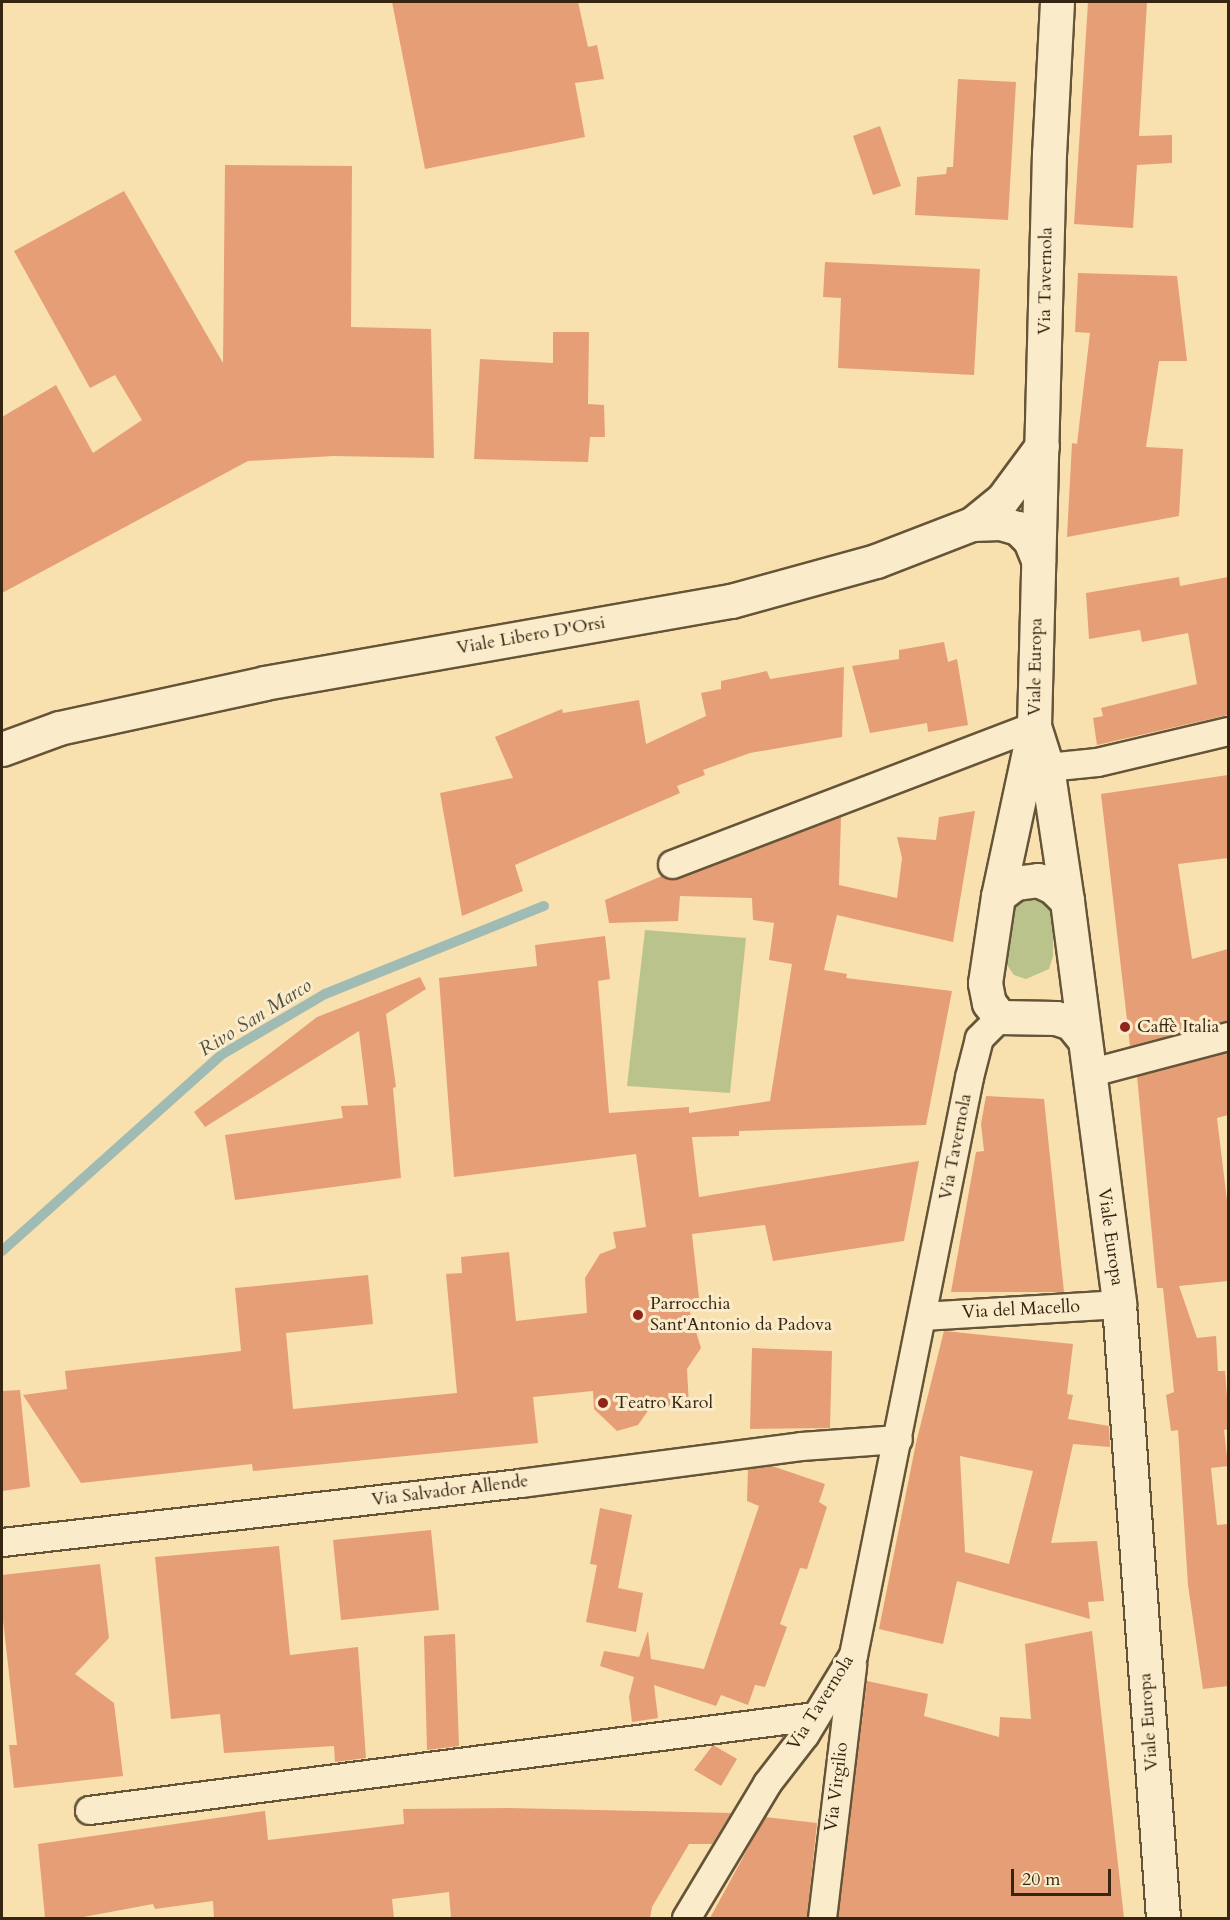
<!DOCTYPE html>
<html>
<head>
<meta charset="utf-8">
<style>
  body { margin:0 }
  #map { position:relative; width:1230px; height:1920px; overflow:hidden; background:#f8e0af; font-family:Cardo,serif }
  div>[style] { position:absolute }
  .green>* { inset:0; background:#bbc38c }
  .stream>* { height:10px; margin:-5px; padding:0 5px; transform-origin:5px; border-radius:5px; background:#9fbbb3 }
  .building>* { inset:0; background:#e69e76 }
  .roads { filter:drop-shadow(2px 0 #665438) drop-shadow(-2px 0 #665438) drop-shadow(0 2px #665438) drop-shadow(0 -2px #665438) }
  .minor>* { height:27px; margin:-13.5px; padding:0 13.5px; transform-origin:13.5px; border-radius:13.5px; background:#faebcb }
  .tertiary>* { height:33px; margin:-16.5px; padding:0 16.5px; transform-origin:16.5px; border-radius:16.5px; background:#faebcb }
  .secondary>* { height:33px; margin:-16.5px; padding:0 16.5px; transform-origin:16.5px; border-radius:16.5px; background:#faebcb }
  .dots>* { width:16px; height:16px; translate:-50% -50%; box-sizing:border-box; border:3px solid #faebcb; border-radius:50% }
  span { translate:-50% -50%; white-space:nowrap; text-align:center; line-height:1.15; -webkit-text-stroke:6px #faebcb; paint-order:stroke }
  .street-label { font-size:18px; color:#362511 }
  .poi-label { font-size:18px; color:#362511 }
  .left { translate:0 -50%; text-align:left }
  .water-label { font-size:20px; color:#565242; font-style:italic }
  .frame { position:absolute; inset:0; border:3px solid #362511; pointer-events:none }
  .scale { position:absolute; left:1011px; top:1869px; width:100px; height:27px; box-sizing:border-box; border:3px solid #362511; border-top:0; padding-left:8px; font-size:18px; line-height:21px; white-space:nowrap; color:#362511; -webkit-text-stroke:4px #faebcb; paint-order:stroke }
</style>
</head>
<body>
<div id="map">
  <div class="green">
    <i style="clip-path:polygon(1025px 891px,1048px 902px,1053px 913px,1053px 956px,1049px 969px,1026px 979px,1014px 975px,1000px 955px,1010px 905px)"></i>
    <i style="clip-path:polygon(645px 930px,746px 938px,730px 1093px,627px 1086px)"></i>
  </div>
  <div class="stream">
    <i style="left:2px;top:1251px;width:294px;rotate:-41.8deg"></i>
    <i style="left:221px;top:1055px;width:121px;rotate:-30.4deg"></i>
    <i style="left:325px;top:994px;width:236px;rotate:-21.9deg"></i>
  </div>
  <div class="building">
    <i style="clip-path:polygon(392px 2px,578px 2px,588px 47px,597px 45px,604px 79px,575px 83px,585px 137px,425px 169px)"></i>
    <i style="clip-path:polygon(1088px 2px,1147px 2px,1139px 136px,1172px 135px,1172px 163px,1137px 165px,1133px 228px,1074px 224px)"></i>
    <i style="clip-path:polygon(958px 79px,1016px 82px,1008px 220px,915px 215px,917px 177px,946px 174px,947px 167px,953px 167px)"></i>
    <i style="clip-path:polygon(880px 126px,901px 186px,873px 195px,853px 136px)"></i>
    <i style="clip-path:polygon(225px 165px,352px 166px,351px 327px,431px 329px,434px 458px,333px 456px,248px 461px,2px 593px,2px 417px,56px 385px,93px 453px,142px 420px,115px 375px,90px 388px,14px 251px,124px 191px,223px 363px)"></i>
    <i style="clip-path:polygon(825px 262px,980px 269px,974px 375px,838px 368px,841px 298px,823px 297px)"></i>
    <i style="clip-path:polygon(1078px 273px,1177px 276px,1187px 361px,1159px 361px,1146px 447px,1183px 449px,1179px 516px,1067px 537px,1072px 443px,1077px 444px,1090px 333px,1075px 332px)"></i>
    <i style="clip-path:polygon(553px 332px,589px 332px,588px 404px,604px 405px,605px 437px,590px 437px,588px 462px,474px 459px,480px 359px,553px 363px)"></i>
    <i style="clip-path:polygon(1179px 577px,1180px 586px,1228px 577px,1228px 715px,1097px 745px,1093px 718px,1103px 716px,1101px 708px,1197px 684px,1188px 633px,1142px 642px,1140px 630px,1089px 639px,1086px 593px)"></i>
    <i style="clip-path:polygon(944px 642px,948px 662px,957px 659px,968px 725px,928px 732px,927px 723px,870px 733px,852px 666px,899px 659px,899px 650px)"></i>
    <i style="clip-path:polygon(844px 667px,842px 737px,750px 753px,703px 770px,705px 775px,677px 786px,680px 793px,515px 865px,523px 891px,462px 916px,440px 793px,513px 778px,495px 737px,562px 709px,563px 713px,639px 700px,646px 744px,706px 716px,701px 693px,721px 689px,721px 681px,767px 671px,770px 679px)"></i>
    <i style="clip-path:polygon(1228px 775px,1228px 858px,1178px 864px,1192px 959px,1228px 949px,1228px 1021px,1130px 1046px,1101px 794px)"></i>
    <i style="clip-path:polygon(975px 811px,953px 942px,837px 915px,824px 970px,847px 974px,846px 978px,952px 991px,926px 1125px,739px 1131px,739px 1136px,692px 1137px,699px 1197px,919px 1161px,904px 1241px,773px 1261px,765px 1225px,692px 1234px,700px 1307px,689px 1309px,701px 1348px,687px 1369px,689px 1406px,650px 1408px,638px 1425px,617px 1431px,594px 1409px,593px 1391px,533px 1397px,538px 1443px,253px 1471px,252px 1464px,81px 1483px,23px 1395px,67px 1389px,65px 1371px,241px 1351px,235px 1288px,368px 1275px,373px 1324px,286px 1333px,293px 1409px,457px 1393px,446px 1274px,462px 1273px,461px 1257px,509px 1252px,516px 1321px,587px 1313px,585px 1278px,600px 1254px,616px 1248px,613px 1232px,646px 1227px,636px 1154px,454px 1177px,439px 978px,537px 966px,535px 945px,605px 936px,610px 979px,598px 981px,609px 1113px,689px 1107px,689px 1113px,770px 1101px,792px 964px,769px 960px,774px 923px,753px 920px,752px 898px,680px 896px,678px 921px,609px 923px,605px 900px,662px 876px,678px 879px,841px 817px,839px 885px,897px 898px,902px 858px,897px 837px,936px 840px,939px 817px)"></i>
    <i style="clip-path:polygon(420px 977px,426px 989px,386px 1014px,396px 1087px,393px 1088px,401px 1178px,235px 1200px,225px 1135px,343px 1118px,341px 1106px,368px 1105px,359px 1031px,205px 1127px,194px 1112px,317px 1017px)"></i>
    <i style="clip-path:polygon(1228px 1052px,1228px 1115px,1217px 1118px,1228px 1209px,1228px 1281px,1179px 1286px,1197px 1338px,1216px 1336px,1218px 1371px,1225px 1371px,1228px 1410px,1228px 1429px,1224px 1430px,1228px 1466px,1211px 1468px,1217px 1525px,1228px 1524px,1228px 1686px,1203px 1689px,1188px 1585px,1178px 1430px,1171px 1431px,1166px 1395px,1174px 1392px,1163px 1288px,1157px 1288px,1137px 1076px)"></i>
    <i style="clip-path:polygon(986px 1096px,1044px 1099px,1064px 1292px,951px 1292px,976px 1152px,984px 1151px,981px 1124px)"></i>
    <i style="clip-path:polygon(evenodd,944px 1331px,1073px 1344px,1067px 1394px,1073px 1395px,1068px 1419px,1109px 1426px,1110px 1447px,1073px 1444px,1051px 1543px,1097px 1541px,1104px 1601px,1088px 1602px,1090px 1619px,957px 1581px,943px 1644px,879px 1629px,916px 1443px,944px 1331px,960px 1456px,1033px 1471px,1009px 1564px,965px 1552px,960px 1456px)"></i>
    <i style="clip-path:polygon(752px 1348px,832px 1351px,830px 1428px,750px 1429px)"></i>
    <i style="clip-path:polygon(20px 1390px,30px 1487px,2px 1491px,2px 1391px)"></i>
    <i style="clip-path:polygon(772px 1466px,825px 1484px,819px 1502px,827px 1507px,807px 1569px,800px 1568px,780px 1624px,787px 1627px,765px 1687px,755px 1685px,748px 1705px,721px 1695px,716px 1706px,654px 1685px,658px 1718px,632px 1722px,629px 1697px,634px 1677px,600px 1666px,604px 1651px,639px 1657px,648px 1631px,651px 1659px,704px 1669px,759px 1506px,747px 1501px,748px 1469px)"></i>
    <i style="clip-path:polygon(600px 1508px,632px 1515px,618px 1588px,643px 1593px,636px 1632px,586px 1622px,597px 1565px,590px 1564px)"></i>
    <i style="clip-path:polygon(431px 1530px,439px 1610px,341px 1620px,333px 1540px)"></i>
    <i style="clip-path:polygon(279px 1546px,290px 1655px,358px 1647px,366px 1758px,335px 1762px,334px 1746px,224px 1753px,220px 1714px,171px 1719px,155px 1557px)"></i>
    <i style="clip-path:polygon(100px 1564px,109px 1638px,75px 1674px,114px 1703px,123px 1776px,14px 1788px,9px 1745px,17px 1745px,2px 1611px,2px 1575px)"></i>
    <i style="clip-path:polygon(1092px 1631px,1124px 1918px,838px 1918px,867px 1681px,928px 1694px,924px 1716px,999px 1737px,1000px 1717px,1031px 1719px,1025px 1644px)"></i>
    <i style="clip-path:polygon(455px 1634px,459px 1746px,427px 1750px,424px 1636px)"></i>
    <i style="clip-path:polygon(713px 1745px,737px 1759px,721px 1786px,694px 1770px)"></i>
    <i style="clip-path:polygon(509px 1808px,731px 1813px,712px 1844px,689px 1844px,652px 1907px,650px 1918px,451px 1918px,449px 1892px,392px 1899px,394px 1918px,214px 1918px,213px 1901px,155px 1909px,153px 1904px,78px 1918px,45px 1918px,38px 1844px,265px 1811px,268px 1840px,404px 1824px,403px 1809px)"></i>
    <i style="clip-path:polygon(765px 1817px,817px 1823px,807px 1918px,710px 1918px)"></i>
  </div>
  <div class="roads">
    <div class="minor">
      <i style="left:1047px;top:767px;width:50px;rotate:-5.7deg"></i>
      <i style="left:1097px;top:762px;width:135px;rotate:-13.3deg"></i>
      <i style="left:672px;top:864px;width:387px;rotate:-20.9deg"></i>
      <i style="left:1088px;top:1073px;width:145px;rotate:-14.8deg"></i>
      <i style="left:923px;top:1316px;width:196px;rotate:-3.5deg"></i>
      <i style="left:2px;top:1542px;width:521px;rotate:-6.5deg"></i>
      <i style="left:520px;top:1483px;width:283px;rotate:-7.5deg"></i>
      <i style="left:801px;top:1446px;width:97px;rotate:-4.1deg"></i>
      <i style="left:89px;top:1810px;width:732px;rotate:-7.38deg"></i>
      <i style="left:686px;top:1918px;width:157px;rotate:-59deg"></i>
      <i style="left:767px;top:1783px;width:62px;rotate:-52.2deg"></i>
      <i style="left:805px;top:1734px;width:92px;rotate:-58.7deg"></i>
      <i style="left:853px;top:1655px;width:590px;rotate:-78.65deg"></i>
      <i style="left:969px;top:1077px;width:40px;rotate:-75.6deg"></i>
      <i style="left:979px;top:1038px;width:30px;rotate:-45deg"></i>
      <i style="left:822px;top:1918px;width:255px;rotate:-83.2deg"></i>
    </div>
    <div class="tertiary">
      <i style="left:972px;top:524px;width:38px;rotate:-39deg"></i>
      <i style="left:1002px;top:500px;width:67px;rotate:-53.5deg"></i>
      <i style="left:2px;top:749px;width:61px;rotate:-20.2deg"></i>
      <i style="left:59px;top:728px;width:211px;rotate:-12.3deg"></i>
      <i style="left:265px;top:683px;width:473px;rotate:-10deg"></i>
      <i style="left:731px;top:601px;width:150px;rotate:-15.4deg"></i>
      <i style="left:876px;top:561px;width:103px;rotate:-21.1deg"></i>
      <i style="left:972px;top:524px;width:28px;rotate:-2deg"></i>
      <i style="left:1000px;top:523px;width:19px;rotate:16deg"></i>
      <i style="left:1018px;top:528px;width:17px;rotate:45deg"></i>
      <i style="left:1030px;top:540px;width:22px;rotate:68deg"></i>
    </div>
    <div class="secondary">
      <i style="left:1057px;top:2px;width:151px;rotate:93deg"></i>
      <i style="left:1049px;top:153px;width:573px;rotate:91.5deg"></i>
      <i style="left:1034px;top:726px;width:43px;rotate:72.4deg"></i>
      <i style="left:1047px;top:767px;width:135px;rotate:81.5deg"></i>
      <i style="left:1067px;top:901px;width:406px;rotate:82.6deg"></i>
      <i style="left:1119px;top:1304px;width:616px;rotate:85.9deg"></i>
      <i style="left:1033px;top:733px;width:167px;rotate:102.1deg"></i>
      <i style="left:998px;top:896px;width:88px;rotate:98.5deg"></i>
      <i style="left:985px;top:983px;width:20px;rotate:79deg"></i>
      <i style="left:989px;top:1003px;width:18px;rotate:52deg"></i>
      <i style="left:1000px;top:1017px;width:56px;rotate:1deg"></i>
      <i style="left:1056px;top:1018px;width:16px;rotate:18deg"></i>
      <i style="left:1071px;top:1023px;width:21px;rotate:51deg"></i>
      <i style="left:998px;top:896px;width:21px;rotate:-37deg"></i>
      <i style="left:1015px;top:883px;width:23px;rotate:-7deg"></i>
      <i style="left:1038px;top:880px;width:17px;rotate:25deg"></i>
      <i style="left:1053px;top:887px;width:20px;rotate:45deg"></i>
    </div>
  </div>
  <div class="dots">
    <i style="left:1125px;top:1027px;background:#8f2418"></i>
    <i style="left:638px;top:1315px;background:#8f2418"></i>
    <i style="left:603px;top:1403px;background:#8f2418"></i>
  </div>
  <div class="street-label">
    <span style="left:1046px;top:281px;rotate:-89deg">Via Tavernola</span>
    <span style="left:531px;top:636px;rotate:-10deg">Viale Libero D'Orsi</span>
    <span style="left:1036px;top:667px;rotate:-89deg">Viale Europa</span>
    <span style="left:956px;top:1147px;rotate:-79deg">Via Tavernola</span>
    <span style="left:1110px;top:1237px;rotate:82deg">Viale Europa</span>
    <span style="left:1021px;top:1310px;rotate:-3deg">Via del Macello</span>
    <span style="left:450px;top:1491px;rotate:-7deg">Via Salvador Allende</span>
    <span style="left:821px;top:1703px;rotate:-58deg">Via Tavernola</span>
    <span style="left:1149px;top:1722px;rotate:-94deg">Viale Europa</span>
    <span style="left:837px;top:1787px;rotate:-83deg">Via Virgilio</span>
  </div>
  <div class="poi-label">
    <span class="left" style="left:1137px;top:1027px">Caffè Italia</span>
    <span class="left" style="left:650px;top:1315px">Parrocchia<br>Sant'Antonio da Padova</span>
    <span class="left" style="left:615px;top:1403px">Teatro Karol</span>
  </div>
  <div class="water-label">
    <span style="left:255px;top:1017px;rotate:-32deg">Rivo San Marco</span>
  </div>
  <div class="frame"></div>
  <div class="scale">20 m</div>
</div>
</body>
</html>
